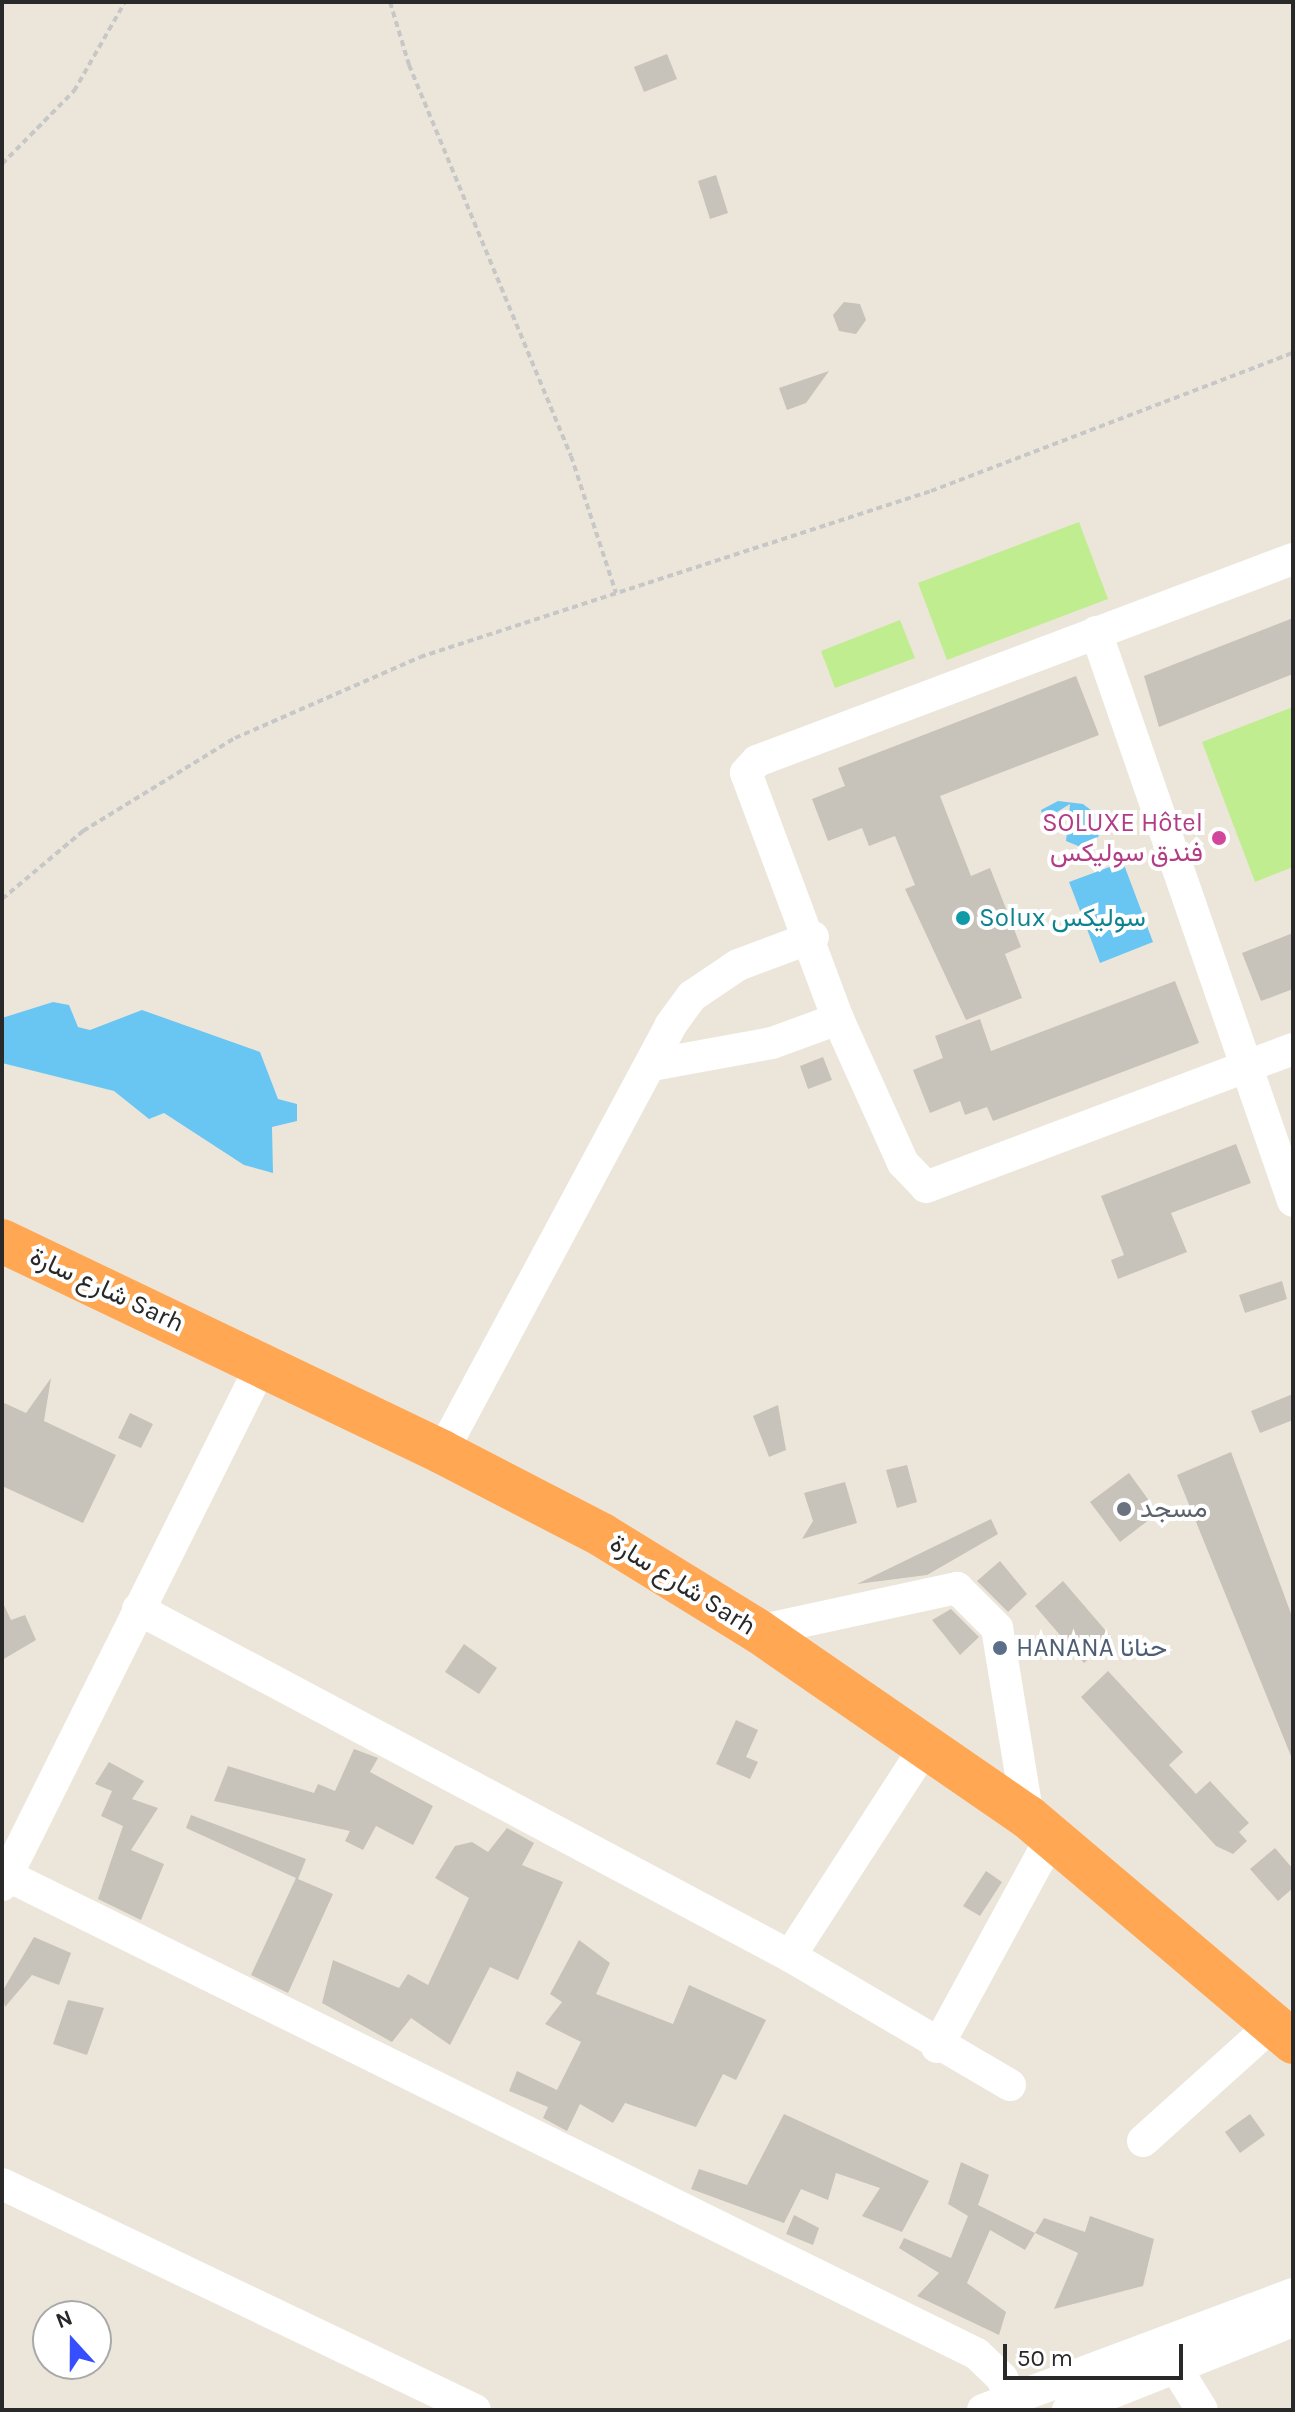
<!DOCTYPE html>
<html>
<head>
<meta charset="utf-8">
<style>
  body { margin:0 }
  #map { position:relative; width:1295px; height:2412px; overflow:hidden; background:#ece6da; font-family:Karla,Vazirmatn,sans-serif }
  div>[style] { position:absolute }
  .pitch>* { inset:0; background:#c0ed8f }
  .water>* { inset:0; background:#69c6f3 }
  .building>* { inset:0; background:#c7c2ba }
  .path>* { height:4px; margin-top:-2px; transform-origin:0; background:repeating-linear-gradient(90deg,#c7c7c7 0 6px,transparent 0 10px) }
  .minor>* { height:32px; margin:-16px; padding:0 16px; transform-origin:16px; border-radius:16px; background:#fff }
  .highway>* { height:44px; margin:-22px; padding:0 22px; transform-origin:22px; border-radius:22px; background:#ffa753 }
  .dots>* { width:22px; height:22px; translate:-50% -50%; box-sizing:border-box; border:4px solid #fff; border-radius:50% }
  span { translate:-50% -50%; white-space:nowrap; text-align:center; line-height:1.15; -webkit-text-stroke:8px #fff; paint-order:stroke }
  .hotel-label { font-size:26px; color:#b23c85 }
  .right { translate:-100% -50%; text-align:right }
  .culture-label { font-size:26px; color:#0d838f }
  .left { translate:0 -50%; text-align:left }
  .street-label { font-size:26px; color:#292929 }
  .worship-label { font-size:26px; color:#5b616d }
  .service-label { font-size:26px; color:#4e5e75 }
  .frame { position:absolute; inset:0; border:4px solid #292929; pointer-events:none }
  .north { position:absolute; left:32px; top:2300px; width:80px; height:80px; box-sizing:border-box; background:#fff; border:2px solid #a9a9a9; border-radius:50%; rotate:339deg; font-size:22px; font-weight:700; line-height:32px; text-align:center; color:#292929 }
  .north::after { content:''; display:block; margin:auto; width:28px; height:36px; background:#354fff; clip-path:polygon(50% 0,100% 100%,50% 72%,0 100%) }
  .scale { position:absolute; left:1003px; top:2344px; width:180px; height:36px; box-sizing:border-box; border:4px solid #292929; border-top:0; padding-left:10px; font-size:24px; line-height:28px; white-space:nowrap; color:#292929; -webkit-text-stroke:6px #fff; paint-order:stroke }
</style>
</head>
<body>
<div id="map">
  <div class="pitch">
    <i style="clip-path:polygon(1079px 522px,1108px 599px,947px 660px,918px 583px)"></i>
    <i style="clip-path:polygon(900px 620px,915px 658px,835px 688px,821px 651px)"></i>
    <i style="clip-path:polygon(1293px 707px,1293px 867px,1255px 882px,1202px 742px)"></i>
  </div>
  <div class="water">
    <i style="clip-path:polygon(1058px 801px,1083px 804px,1096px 814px,1100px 834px,1088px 850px,1066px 841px,1070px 804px,1044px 820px,1041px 810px)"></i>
    <i style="clip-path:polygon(1123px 862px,1153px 942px,1100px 963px,1069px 882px)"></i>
    <i style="clip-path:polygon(53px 1002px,69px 1005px,78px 1027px,90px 1030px,142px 1010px,260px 1052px,278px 1099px,297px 1104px,297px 1121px,272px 1127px,273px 1173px,244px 1165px,164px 1113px,149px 1119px,114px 1091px,2px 1063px,2px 1018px)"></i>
  </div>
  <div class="building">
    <i style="clip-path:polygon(667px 54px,677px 79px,644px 92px,634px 67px)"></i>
    <i style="clip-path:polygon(716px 175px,728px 213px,710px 219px,698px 181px)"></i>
    <i style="clip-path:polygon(844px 302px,860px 304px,866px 320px,856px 334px,839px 331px,833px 315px)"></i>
    <i style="clip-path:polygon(829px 371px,806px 403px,787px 410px,779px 388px)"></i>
    <i style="clip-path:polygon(1293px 618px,1293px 674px,1159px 727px,1144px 676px)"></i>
    <i style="clip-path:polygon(1076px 676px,1099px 735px,940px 796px,971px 876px,990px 868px,1021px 947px,1005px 954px,1022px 998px,966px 1020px,905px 889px,915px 885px,895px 836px,869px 846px,862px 828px,828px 841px,812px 799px,845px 786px,838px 768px)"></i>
    <i style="clip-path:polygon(1293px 933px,1293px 989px,1261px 1001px,1242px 953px)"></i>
    <i style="clip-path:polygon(1175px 981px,1199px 1043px,993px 1121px,987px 1107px,965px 1115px,960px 1101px,930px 1113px,913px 1070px,943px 1058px,935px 1036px,980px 1019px,991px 1051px)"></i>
    <i style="clip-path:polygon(823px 1057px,832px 1080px,808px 1089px,800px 1066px)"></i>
    <i style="clip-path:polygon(1236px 1144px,1251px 1183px,1171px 1213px,1187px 1252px,1118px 1279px,1111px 1260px,1124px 1255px,1101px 1196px)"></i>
    <i style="clip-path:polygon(1282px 1281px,1287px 1299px,1245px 1313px,1239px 1295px)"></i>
    <i style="clip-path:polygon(51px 1378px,44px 1421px,116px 1455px,83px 1523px,2px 1486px,2px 1402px,26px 1413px)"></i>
    <i style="clip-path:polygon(1293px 1394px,1293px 1420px,1260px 1433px,1251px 1411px)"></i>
    <i style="clip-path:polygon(778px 1405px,786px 1450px,769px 1457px,753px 1416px)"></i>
    <i style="clip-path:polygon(130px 1413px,153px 1424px,141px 1448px,118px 1438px)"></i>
    <i style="clip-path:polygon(1231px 1452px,1293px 1619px,1293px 1761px,1177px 1475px)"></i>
    <i style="clip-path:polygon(907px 1465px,917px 1502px,897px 1508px,886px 1470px)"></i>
    <i style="clip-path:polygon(1129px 1473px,1158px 1513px,1120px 1542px,1090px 1502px)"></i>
    <i style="clip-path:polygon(845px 1482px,857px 1523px,802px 1539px,813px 1521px,804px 1493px)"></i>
    <i style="clip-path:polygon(991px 1519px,998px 1534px,927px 1575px,857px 1584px)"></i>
    <i style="clip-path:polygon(1000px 1561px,1027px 1594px,1008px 1612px,977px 1581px)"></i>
    <i style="clip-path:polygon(1063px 1581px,1112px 1638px,1084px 1663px,1035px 1606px)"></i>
    <i style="clip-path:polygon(2px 1601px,11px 1620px,25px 1615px,36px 1640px,2px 1660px)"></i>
    <i style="clip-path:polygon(951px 1609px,979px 1637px,960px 1655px,932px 1620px)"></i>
    <i style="clip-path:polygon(464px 1644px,497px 1668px,479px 1694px,445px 1672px)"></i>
    <i style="clip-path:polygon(1108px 1671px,1183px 1752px,1169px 1765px,1196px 1794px,1210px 1781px,1249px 1823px,1239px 1832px,1247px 1841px,1233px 1854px,1216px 1846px,1081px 1697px)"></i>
    <i style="clip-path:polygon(736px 1720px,758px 1730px,746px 1757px,758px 1762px,750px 1779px,716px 1764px)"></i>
    <i style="clip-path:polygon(354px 1749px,378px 1758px,370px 1772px,433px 1806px,413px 1845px,376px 1826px,363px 1850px,345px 1841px,350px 1831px,214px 1801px,228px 1766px,314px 1793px,318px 1784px,335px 1791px)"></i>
    <i style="clip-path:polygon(109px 1762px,144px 1781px,132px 1799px,158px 1808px,131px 1850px,164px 1864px,141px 1920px,98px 1899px,123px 1826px,101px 1816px,112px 1791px,95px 1784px)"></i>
    <i style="clip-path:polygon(191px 1815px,306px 1859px,298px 1879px,333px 1894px,288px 1993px,251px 1975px,296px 1878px,186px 1828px)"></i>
    <i style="clip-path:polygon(507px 1828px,534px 1843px,522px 1865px,563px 1882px,518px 1980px,490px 1967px,450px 2045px,411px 2018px,392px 2042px,322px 2003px,333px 1960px,399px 1988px,408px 1974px,428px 1985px,469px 1898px,435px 1878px,455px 1846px,472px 1842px,488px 1852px)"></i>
    <i style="clip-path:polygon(1275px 1848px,1293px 1869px,1293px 1888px,1278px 1901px,1250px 1869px)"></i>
    <i style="clip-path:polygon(986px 1871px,1002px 1882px,980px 1916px,963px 1906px)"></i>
    <i style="clip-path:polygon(34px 1937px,71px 1953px,59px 1985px,32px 1975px,5px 2007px,2px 1992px)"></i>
    <i style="clip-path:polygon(579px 1940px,610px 1963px,596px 1994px,673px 2024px,689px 1985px,766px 2020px,736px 2080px,723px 2074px,696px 2127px,625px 2103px,613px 2123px,580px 2104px,567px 2131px,543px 2118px,548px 2107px,509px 2091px,517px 2071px,557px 2090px,581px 2042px,545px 2024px,562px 2002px,550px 1994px)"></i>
    <i style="clip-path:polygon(68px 2000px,104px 2008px,87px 2055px,53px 2044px)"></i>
    <i style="clip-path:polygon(784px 2114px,929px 2181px,902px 2232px,862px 2216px,880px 2188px,836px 2173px,828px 2200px,801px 2189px,784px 2223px,691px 2189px,699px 2169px,747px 2185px)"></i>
    <i style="clip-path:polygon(1250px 2114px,1265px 2135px,1240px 2153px,1225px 2132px)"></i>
    <i style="clip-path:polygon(961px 2162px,989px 2175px,978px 2205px,1035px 2233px,1025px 2250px,990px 2230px,967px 2283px,1006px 2312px,999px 2335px,917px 2296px,939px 2273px,899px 2248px,904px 2238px,951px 2258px,968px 2216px,948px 2204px)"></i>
    <i style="clip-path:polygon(794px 2215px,819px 2228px,813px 2245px,786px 2234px)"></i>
    <i style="clip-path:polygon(1090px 2216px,1154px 2239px,1143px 2286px,1054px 2309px,1078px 2253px,1035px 2233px,1044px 2218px,1085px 2232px)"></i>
  </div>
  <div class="path">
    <i style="left:390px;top:2px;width:66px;rotate:73.2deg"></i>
    <i style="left:409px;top:65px;width:423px;rotate:67.5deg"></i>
    <i style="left:571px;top:456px;width:144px;rotate:71.8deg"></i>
    <i style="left:2px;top:164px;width:103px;rotate:-45.4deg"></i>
    <i style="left:74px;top:91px;width:103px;rotate:-60.2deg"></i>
    <i style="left:2px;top:899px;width:106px;rotate:-40deg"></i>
    <i style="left:83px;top:831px;width:178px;rotate:-31.5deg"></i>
    <i style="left:235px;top:738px;width:202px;rotate:-23.6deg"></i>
    <i style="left:420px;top:657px;width:537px;rotate:-18deg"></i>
    <i style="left:931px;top:491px;width:387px;rotate:-20.9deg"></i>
  </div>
  <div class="minor">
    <i style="left:1293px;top:559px;width:573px;rotate:159.35deg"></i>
    <i style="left:757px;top:761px;width:16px;rotate:133deg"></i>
    <i style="left:746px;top:773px;width:263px;rotate:69.5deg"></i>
    <i style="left:838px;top:1019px;width:158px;rotate:65.7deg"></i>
    <i style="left:903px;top:1163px;width:33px;rotate:46deg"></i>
    <i style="left:926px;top:1187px;width:392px;rotate:-20.6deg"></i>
    <i style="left:1096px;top:632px;width:602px;rotate:70.9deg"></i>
    <i style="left:652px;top:1065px;width:122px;rotate:-10.4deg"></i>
    <i style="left:772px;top:1043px;width:70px;rotate:-20deg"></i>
    <i style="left:442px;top:1452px;width:483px;rotate:-61.8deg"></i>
    <i style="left:670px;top:1026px;width:37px;rotate:-54deg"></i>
    <i style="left:692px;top:996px;width:55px;rotate:-34deg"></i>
    <i style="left:738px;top:965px;width:80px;rotate:-20.5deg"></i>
    <i style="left:138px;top:1609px;width:739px;rotate:28.02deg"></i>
    <i style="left:790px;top:1956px;width:255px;rotate:30.4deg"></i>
    <i style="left:758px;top:1631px;width:204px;rotate:-12.2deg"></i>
    <i style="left:957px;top:1588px;width:57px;rotate:45deg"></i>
    <i style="left:997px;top:1628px;width:192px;rotate:80.7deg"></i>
    <i style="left:2px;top:1873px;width:1087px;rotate:26.26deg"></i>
    <i style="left:977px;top:2354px;width:35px;rotate:44deg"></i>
    <i style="left:1002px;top:2378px;width:35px;rotate:68deg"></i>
    <i style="left:2px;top:1885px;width:558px;rotate:-63.48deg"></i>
    <i style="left:790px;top:1956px;width:234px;rotate:-57.1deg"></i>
    <i style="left:937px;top:2047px;width:223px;rotate:-61.4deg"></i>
    <i style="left:1143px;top:2141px;width:160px;rotate:-42deg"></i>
    <i style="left:2px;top:2184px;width:524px;rotate:25.54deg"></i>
    <i style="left:1176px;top:2368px;width:49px;rotate:58.2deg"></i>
    <i style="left:983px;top:2410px;width:331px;rotate:-20.5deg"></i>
    <i style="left:1068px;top:2410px;width:242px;rotate:-21.6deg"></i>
  </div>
  <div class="highway">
    <i style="left:2px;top:1241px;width:488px;rotate:25.6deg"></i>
    <i style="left:442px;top:1452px;width:180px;rotate:27.4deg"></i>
    <i style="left:602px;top:1535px;width:183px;rotate:31.6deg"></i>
    <i style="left:758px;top:1631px;width:328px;rotate:34.6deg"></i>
    <i style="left:1028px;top:1817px;width:348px;rotate:40.3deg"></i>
  </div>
  <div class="dots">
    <i style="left:1219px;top:838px;background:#d1479c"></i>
    <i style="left:963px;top:918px;background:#0f9aa8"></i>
    <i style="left:1124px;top:1509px;background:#6b7280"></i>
    <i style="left:1000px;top:1648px;background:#5c6f8a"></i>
  </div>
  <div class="hotel-label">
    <span class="right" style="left:1203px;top:838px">SOLUXE Hôtel<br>فندق سوليكس</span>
  </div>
  <div class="culture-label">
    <span class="left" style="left:979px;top:918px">Solux سوليكس</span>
  </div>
  <div class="street-label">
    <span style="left:107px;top:1290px;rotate:25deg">شارع سارة Sarh</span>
    <span style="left:683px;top:1585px;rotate:32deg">شارع سارة Sarh</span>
  </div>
  <div class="worship-label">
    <span class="left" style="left:1140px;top:1509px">مسجد</span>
  </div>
  <div class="service-label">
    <span class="left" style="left:1016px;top:1648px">HANANA حنانا</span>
  </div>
  <div class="frame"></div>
  <div class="north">N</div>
  <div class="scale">50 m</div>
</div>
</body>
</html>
